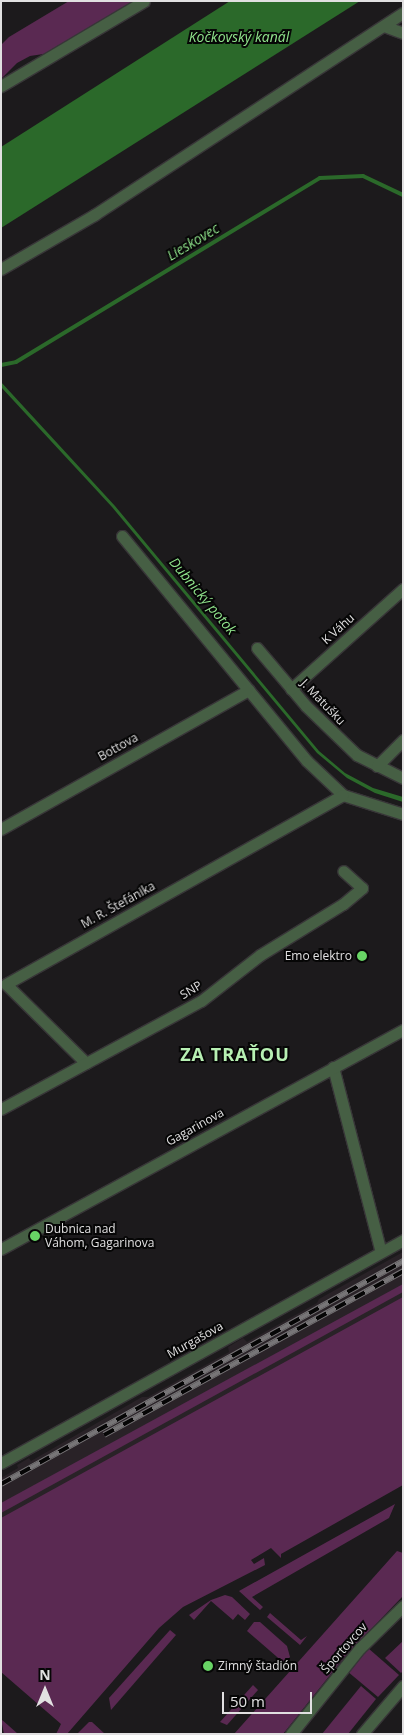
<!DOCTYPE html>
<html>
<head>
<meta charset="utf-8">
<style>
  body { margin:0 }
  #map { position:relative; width:404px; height:1735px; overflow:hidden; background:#1c1a1c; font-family:"Open Sans",sans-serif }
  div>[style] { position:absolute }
  .built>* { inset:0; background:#292227 }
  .green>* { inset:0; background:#5a2952 }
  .water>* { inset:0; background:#2b692a }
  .stream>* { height:4px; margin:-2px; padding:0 2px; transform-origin:2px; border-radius:2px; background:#2b692a }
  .roads { filter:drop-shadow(1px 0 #383638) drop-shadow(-1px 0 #383638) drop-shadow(0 1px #383638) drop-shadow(0 -1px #383638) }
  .street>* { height:11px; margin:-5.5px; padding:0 5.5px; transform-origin:5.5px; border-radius:5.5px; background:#465f44 }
  .rail>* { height:5.5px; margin-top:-2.75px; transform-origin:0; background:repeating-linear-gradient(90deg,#060606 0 11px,#777577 0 22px); box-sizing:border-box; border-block:1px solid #777577 }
  .dots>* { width:14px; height:14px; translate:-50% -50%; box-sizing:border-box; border:2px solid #060606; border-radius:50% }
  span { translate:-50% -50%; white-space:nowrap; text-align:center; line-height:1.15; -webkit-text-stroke:4px #060606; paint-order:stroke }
  .street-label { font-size:12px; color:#e1e0e1 }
  .poi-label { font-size:12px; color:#e1e0e1 }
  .right { translate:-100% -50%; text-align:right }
  .left { translate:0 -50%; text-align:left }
  .water-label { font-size:14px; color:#90e48c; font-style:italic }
  .district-label { font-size:18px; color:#b7f0b3; font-weight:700; letter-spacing:1px }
  .frame { position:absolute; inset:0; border:2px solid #e1e0e1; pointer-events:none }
  .north { position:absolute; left:20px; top:1665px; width:50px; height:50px; -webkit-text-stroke:4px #060606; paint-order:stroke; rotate:0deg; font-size:14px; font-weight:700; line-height:20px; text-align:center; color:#e1e0e1 }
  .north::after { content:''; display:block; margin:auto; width:18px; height:22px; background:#e1e0e1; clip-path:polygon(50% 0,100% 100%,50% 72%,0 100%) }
  .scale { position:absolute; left:222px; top:1692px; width:90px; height:22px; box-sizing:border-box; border:2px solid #e1e0e1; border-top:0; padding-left:6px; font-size:15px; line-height:18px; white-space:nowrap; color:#e1e0e1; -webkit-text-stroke:4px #060606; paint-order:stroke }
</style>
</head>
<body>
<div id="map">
  <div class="built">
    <i style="clip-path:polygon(403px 1252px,403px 1311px,1px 1536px,1px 1478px,18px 1468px,17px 1465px,29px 1458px,31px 1461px,142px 1397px,148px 1397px,229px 1352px,228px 1347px,243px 1338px,247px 1342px,317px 1303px,319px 1299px)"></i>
  </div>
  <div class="green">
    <i style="clip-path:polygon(69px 1px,133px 1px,50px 53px,30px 56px,17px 63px,1px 79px,1px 45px,9px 37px)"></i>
    <i style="clip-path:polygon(403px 1284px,403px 1292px,1px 1513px,1px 1503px)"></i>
    <i style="clip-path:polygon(403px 1297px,403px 1485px,281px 1554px,281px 1558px,271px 1548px,251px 1560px,254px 1564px,264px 1558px,265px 1565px,183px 1607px,159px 1628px,67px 1734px,56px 1734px,61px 1724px,1px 1672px,1px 1518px)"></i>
    <i style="clip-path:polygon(395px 1504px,389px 1518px,252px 1597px,263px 1607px,260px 1610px,239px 1591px)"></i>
    <i style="clip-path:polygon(397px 1551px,403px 1553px,403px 1596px,346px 1655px,283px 1734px,234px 1734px)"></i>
    <i style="clip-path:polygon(225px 1595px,232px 1597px,250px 1614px,245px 1620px,238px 1614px,233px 1620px,211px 1601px,194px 1620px,189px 1615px,211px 1600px)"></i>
    <i style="clip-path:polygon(270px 1613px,301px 1640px,307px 1636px,300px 1645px,267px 1617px)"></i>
    <i style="clip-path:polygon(254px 1622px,260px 1622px,287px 1646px,290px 1657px,284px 1663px,247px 1631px)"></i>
    <i style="clip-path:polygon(170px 1630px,176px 1635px,111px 1710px,109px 1698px)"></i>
    <i style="clip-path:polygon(403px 1641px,403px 1671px,401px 1673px,385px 1658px)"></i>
    <i style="clip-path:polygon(368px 1648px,399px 1675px,378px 1697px,347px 1671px)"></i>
    <i style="clip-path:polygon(253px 1685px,258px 1690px,227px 1725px,220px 1722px)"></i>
    <i style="clip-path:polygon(361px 1686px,376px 1699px,348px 1734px,322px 1734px)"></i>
    <i style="clip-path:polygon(1px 1719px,9px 1726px,18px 1734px,4px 1734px)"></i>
    <i style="clip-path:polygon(89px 1722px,92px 1722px,105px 1734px,77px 1734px)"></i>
  </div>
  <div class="water">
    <i style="clip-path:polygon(230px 1px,360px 1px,1px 228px,1px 147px)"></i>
    <i style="clip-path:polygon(1px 382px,115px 506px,319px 751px,345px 773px,373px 788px,403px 797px,403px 802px,375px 793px,347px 778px,317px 753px,112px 507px,1px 387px)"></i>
  </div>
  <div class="stream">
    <i style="left:1px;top:365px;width:15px;rotate:-11deg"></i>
    <i style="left:16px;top:362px;width:355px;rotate:-31.2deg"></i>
    <i style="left:320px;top:178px;width:43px;rotate:-2.7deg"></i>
    <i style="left:363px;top:176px;width:44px;rotate:25.4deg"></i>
  </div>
  <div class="roads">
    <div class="street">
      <i style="left:384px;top:26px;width:20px;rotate:20deg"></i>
      <i style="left:1px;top:86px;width:166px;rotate:-30.7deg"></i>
      <i style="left:1px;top:269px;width:108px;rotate:-30.1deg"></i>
      <i style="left:94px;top:215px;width:369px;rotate:-33.2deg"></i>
      <i style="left:122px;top:536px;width:291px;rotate:50.6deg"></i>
      <i style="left:307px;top:761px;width:50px;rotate:43.4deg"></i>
      <i style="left:343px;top:795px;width:63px;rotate:17.6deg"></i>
      <i style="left:257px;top:648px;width:76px;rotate:49.8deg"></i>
      <i style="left:306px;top:706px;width:71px;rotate:43.9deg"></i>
      <i style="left:357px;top:755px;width:51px;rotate:26.6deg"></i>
      <i style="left:291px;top:689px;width:150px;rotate:-41.8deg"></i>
      <i style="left:377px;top:766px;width:37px;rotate:-45deg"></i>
      <i style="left:1px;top:829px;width:284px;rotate:-29.3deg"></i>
      <i style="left:86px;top:1063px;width:112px;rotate:-135.4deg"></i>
      <i style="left:6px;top:984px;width:386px;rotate:-29.3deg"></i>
      <i style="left:333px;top:1067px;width:191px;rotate:75.5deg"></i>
      <i style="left:1px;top:1109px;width:227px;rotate:-28.4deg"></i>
      <i style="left:201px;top:1001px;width:75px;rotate:-37.9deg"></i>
      <i style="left:260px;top:955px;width:97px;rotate:-31.6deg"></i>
      <i style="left:343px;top:904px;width:25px;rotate:-40deg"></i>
      <i style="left:362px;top:888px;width:25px;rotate:-138deg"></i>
      <i style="left:1px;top:1249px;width:458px;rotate:-28.6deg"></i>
      <i style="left:1px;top:1463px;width:460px;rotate:-29deg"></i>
      <i style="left:291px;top:1734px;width:110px;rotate:-51.3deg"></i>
      <i style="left:360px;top:1648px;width:60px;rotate:-44.3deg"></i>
      <i style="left:362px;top:1734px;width:63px;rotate:-49.5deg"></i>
    </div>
  </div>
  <div class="rail">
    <i style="left:104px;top:1435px;width:341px;rotate:-28.7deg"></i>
    <i style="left:1px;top:1484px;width:460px;rotate:-29deg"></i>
  </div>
  <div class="dots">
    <i style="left:362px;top:956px;background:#68d465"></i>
    <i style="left:35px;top:1236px;background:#68d465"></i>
    <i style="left:208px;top:1666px;background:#68d465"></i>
  </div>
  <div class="street-label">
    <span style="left:338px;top:629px;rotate:-42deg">K Váhu</span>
    <span style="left:323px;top:702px;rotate:46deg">J. Matušku</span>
    <span style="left:118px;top:747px;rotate:-29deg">Bottova</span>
    <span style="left:118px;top:905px;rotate:-29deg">M. R. Štefánika</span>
    <span style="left:191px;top:990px;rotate:-31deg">SNP</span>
    <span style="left:195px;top:1127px;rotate:-29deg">Gagarinova</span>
    <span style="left:195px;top:1340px;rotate:-29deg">Murgašova</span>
    <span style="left:344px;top:1648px;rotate:-49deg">Športovcov</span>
  </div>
  <div class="poi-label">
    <span class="right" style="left:352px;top:956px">Emo elektro</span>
    <span class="left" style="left:45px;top:1236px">Dubnica nad<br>Váhom, Gagarinova</span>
    <span class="left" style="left:218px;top:1666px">Zimný štadión</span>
  </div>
  <div class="water-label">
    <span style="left:239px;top:37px">Kočkovský kanál</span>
    <span style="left:193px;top:242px;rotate:-31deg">Lieskovec</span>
    <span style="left:203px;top:596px;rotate:50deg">Dubnický potok</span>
  </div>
  <div class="district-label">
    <span style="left:235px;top:1054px">ZA TRAŤOU</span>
  </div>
  <div class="frame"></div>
  <div class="north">N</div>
  <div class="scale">50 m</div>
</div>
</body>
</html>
